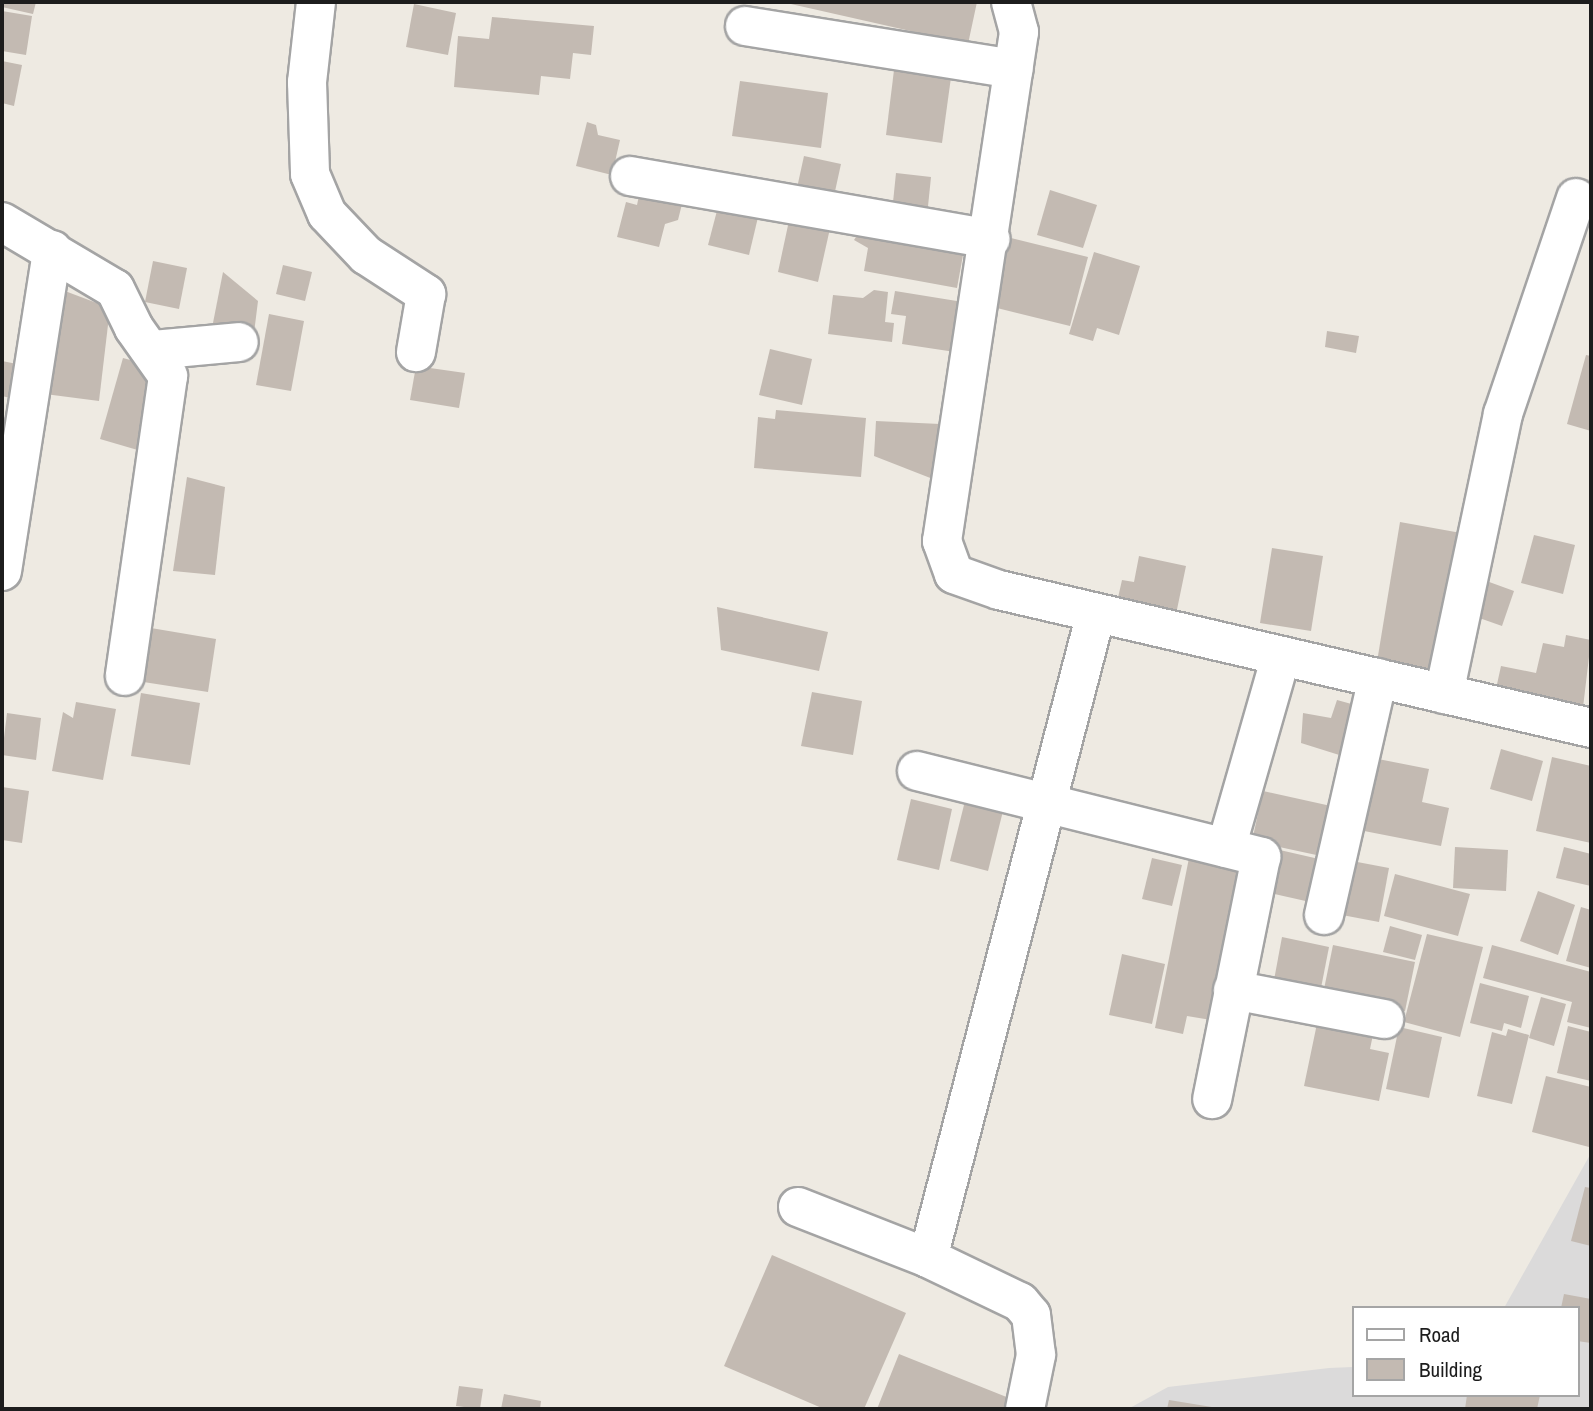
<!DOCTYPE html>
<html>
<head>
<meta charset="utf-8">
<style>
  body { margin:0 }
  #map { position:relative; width:1593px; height:1411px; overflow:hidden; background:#eeeae2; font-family:"Archivo Narrow",sans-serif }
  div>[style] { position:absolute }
  .residential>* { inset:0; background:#dbdada }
  .building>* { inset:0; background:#c3bab2 }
  .roads { filter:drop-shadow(2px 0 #a4a4a4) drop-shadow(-2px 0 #a4a4a4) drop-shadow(0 2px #a4a4a4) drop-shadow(0 -2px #a4a4a4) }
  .minor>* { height:38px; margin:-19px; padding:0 19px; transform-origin:19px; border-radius:19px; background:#fff }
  span { translate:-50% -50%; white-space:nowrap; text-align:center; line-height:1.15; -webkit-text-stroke:5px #fff; paint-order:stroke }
  .frame { position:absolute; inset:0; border:4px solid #1d1d1d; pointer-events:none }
  .legend { position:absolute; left:1352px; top:1306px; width:228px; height:91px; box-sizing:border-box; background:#fff; border:2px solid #a5a5a5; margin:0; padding:9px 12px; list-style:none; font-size:21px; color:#1d1d1d }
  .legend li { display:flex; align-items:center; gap:14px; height:35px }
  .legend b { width:35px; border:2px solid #a5a5a5 }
</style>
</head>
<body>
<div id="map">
  <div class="residential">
    <i style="clip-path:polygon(1591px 1153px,1591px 1409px,1128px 1409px,1168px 1387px,1329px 1368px,1353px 1367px,1353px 1395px,1577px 1395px,1577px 1308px,1504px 1308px)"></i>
  </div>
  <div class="building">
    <i style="clip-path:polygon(2px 2px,36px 2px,33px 14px,2px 7px)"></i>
    <i style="clip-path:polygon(782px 2px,977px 2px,968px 44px)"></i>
    <i style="clip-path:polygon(414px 4px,456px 13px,448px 55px,406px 47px)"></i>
    <i style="clip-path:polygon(2px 11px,32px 16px,26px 55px,2px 51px)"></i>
    <i style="clip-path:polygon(492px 17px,594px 26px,591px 55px,573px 53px,570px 79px,541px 76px,539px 95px,454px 87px,458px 36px,489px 39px)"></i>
    <i style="clip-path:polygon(2px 61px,22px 65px,14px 106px,2px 103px)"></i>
    <i style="clip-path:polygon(895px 62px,952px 70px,942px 143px,886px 135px)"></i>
    <i style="clip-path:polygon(740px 81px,828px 93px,821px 148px,732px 136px)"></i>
    <i style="clip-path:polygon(587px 122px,596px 125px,598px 135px,620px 140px,612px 175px,576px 166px)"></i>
    <i style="clip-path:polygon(804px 156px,841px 164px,832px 205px,795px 197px)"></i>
    <i style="clip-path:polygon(896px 173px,931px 177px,927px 216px,892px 212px)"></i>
    <i style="clip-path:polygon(641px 186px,684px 196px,678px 220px,665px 224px,659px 247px,617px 237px,626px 202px,637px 205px)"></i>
    <i style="clip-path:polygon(1050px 190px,1097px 205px,1083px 248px,1037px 235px)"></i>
    <i style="clip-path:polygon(719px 203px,759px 213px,749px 255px,708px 245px)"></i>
    <i style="clip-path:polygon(790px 216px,831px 224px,818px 282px,778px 272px)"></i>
    <i style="clip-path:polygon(863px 226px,965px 244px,957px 288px,864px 271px,868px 248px,854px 240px)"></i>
    <i style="clip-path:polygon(1011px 238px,1088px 257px,1070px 326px,993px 307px)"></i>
    <i style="clip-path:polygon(1094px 252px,1140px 266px,1119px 335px,1097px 328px,1093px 341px,1069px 334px)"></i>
    <i style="clip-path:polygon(153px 261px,187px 268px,179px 309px,145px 302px)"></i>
    <i style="clip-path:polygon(283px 265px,312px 272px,305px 301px,276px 294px)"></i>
    <i style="clip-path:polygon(223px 272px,258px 301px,254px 333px,211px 333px)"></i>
    <i style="clip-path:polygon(57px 288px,110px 308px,99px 401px,45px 394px)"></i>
    <i style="clip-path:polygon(874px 290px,888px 292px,885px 322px,894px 323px,892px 342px,828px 334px,833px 295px,863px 298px)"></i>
    <i style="clip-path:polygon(895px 291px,963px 302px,955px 352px,902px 344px,906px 316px,891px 314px)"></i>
    <i style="clip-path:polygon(269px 314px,304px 321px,291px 391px,256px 385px)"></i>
    <i style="clip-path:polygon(1327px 331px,1359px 336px,1356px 353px,1325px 347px)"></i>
    <i style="clip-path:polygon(770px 349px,812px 359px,802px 405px,759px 395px)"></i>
    <i style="clip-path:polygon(1586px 355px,1591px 356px,1591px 431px,1567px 424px)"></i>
    <i style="clip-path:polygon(123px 358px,163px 369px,141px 451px,100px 439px)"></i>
    <i style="clip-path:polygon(2px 361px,17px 364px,10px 398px,2px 396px)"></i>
    <i style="clip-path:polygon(416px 366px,465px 373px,459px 408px,410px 400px)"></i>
    <i style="clip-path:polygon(776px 410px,866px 418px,861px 477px,754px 468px,758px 417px,775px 419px)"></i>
    <i style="clip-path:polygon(876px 421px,940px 424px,938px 481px,874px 456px)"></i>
    <i style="clip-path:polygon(187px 477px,225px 487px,215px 575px,173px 571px)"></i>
    <i style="clip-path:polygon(1400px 522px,1461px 533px,1436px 678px,1376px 668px)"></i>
    <i style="clip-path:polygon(1534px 535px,1575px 545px,1563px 594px,1521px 583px)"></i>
    <i style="clip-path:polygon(1272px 548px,1323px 556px,1311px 631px,1260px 623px)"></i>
    <i style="clip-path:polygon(1139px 556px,1186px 566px,1174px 624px,1115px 611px,1122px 580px,1134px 582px)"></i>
    <i style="clip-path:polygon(1481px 579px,1514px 591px,1502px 626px,1468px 614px)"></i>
    <i style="clip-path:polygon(717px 607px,828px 632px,819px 671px,721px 650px)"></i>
    <i style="clip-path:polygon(145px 627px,216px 639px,208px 692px,137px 681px)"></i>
    <i style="clip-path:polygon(1566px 635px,1591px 640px,1582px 716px,1494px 698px,1501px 666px,1536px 673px,1543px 643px,1564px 647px)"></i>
    <i style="clip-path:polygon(812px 692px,862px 701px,853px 755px,801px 746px)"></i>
    <i style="clip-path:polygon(141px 693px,200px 703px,190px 765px,131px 756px)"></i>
    <i style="clip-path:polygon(1337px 700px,1366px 708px,1352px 759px,1301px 743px,1303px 713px,1331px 718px)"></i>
    <i style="clip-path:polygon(76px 702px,116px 709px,103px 780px,52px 771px,63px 712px,73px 718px)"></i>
    <i style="clip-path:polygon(7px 713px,41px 718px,36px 760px,2px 755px)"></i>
    <i style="clip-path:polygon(1501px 749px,1543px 761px,1532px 801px,1490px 789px)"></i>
    <i style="clip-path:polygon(1552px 757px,1591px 766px,1591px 843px,1536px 831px)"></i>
    <i style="clip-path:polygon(1373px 758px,1429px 769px,1422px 802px,1449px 808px,1441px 846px,1359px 830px)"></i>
    <i style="clip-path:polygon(2px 787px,29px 791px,22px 843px,2px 840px)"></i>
    <i style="clip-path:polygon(1263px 791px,1331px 806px,1321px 856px,1252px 841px)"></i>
    <i style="clip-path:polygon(967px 793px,1005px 803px,988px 871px,950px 861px)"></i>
    <i style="clip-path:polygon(911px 799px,952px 809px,939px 870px,897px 860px)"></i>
    <i style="clip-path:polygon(1455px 847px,1508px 850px,1506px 891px,1453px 888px)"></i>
    <i style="clip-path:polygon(1564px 847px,1591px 854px,1591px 886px,1556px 878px)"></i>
    <i style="clip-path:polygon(1271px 848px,1319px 859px,1310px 902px,1261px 891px)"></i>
    <i style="clip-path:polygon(1152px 858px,1182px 865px,1172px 906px,1142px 899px)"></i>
    <i style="clip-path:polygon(1189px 858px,1241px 868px,1211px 1020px,1187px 1016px,1183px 1034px,1155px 1028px)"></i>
    <i style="clip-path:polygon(1352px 861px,1389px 868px,1379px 922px,1342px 915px)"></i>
    <i style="clip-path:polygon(1395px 874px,1470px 894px,1458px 936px,1384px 916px)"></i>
    <i style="clip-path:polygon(1538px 891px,1575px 905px,1558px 955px,1520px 941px)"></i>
    <i style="clip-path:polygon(1581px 907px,1591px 910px,1591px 968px,1566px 961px)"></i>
    <i style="clip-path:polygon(1390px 926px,1422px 935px,1415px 960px,1383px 952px)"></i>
    <i style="clip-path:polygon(1427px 934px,1483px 947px,1460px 1037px,1404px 1022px)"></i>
    <i style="clip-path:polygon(1282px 937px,1329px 947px,1321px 988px,1274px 980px)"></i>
    <i style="clip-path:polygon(1333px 945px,1415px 962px,1405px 1011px,1323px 994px)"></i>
    <i style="clip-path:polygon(1492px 945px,1591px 972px,1591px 1028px,1567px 1022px,1572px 1002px,1483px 978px)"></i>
    <i style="clip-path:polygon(1122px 954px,1165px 964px,1152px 1024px,1109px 1015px)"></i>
    <i style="clip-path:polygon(1480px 983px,1529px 996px,1521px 1028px,1504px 1023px,1502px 1031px,1470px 1023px)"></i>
    <i style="clip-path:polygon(1541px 997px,1566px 1004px,1554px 1046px,1529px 1038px)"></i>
    <i style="clip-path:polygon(1319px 1014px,1375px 1025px,1370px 1049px,1389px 1053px,1379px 1101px,1304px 1086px)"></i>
    <i style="clip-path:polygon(1568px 1026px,1591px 1032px,1591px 1081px,1557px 1073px)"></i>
    <i style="clip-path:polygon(1399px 1027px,1442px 1037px,1429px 1098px,1386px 1089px)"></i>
    <i style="clip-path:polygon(1508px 1029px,1529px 1035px,1512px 1104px,1477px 1096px,1492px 1032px,1506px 1036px)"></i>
    <i style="clip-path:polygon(1546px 1076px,1591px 1087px,1589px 1147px,1532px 1132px)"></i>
    <i style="clip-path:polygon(1585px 1187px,1591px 1188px,1591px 1246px,1571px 1241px)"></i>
    <i style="clip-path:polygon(772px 1255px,906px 1313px,864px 1409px,824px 1409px,724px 1366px)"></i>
    <i style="clip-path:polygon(1564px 1294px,1591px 1299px,1591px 1343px,1577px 1341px,1577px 1308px,1561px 1308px)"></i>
    <i style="clip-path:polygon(899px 1354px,1009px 1398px,1005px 1409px,877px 1409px)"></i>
    <i style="clip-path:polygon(459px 1386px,483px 1389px,480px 1409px,456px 1406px)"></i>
    <i style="clip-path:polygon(504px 1394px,541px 1401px,540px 1409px,501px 1409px)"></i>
    <i style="clip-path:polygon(1467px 1395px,1540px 1395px,1537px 1409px,1465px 1409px)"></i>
    <i style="clip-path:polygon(1169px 1400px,1218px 1408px,1218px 1409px,1167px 1409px)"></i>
  </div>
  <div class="roads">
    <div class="minor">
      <i style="left:316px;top:2px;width:81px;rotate:96.4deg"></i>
      <i style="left:307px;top:82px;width:92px;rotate:88.1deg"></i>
      <i style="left:310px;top:174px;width:43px;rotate:67deg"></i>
      <i style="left:327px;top:214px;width:57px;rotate:46.4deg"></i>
      <i style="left:366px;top:255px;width:72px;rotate:33deg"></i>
      <i style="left:426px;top:294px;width:59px;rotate:99.8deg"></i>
      <i style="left:1011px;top:2px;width:31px;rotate:75deg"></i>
      <i style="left:1019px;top:32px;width:515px;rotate:98.6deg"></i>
      <i style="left:942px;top:541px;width:35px;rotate:70deg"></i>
      <i style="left:954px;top:574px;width:48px;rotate:19.6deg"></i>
      <i style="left:999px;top:590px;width:608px;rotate:13.12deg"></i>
      <i style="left:745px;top:26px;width:272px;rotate:9.1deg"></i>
      <i style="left:630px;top:176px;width:366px;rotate:9.9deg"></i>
      <i style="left:2px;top:222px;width:131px;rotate:30.7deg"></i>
      <i style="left:115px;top:289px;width:43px;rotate:64deg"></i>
      <i style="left:134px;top:328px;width:59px;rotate:54.7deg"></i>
      <i style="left:168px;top:376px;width:303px;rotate:98.2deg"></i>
      <i style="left:153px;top:350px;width:86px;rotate:-5.3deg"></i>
      <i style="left:2px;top:571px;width:325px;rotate:-81.1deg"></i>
      <i style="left:1444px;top:694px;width:286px;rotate:-78.1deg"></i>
      <i style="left:1503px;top:414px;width:228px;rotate:-71.3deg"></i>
      <i style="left:917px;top:771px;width:355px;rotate:14deg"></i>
      <i style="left:1261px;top:857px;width:247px;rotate:101.4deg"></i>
      <i style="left:1226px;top:848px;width:200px;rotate:-74deg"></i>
      <i style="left:1324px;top:915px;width:243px;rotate:-77.2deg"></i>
      <i style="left:1233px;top:990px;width:154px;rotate:10.9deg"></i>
      <i style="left:798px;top:1207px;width:140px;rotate:21.4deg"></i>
      <i style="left:928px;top:1258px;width:102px;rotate:25.6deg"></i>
      <i style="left:1020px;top:1302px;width:17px;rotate:50deg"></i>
      <i style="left:1031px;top:1315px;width:40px;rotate:82.9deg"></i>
      <i style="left:1036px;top:1355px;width:55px;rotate:101.5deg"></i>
      <i style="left:928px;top:1258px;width:667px;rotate:-75.4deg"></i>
    </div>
  </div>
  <div class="frame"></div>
  <ul class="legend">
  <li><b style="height:9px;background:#fff"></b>Road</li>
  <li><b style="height:19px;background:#c3bab2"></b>Building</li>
  </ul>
</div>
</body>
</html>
